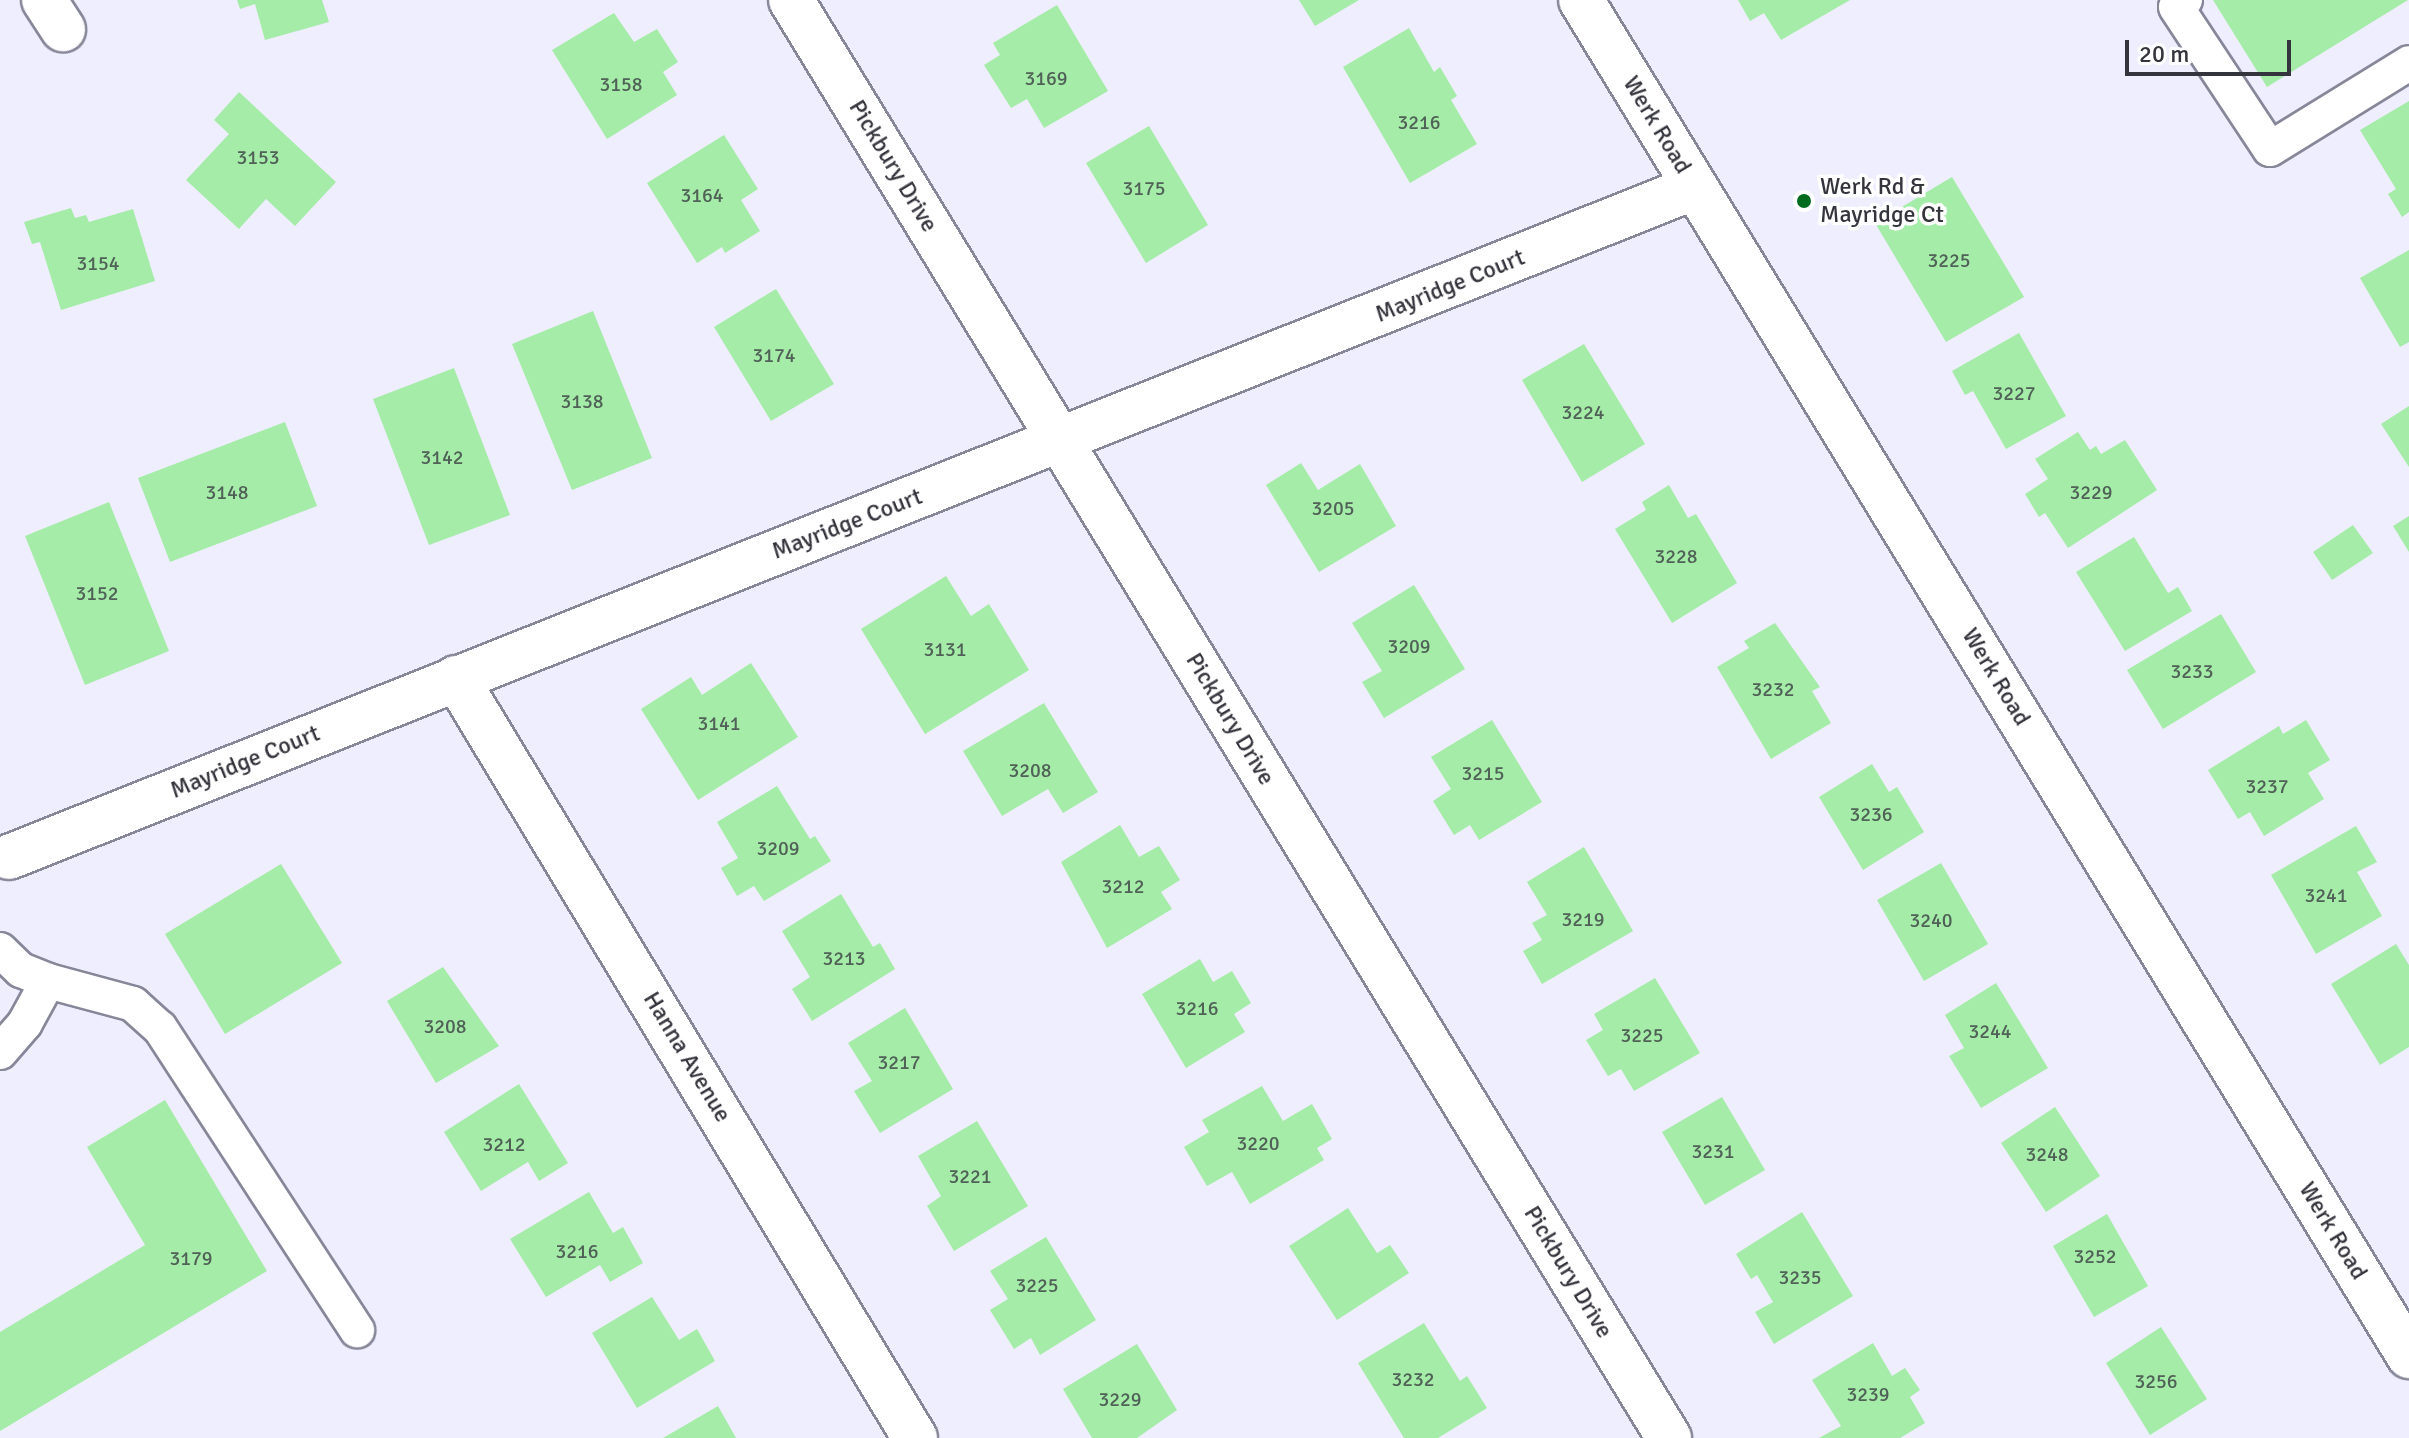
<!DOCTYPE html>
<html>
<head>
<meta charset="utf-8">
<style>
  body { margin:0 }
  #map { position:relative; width:2409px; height:1438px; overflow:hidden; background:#eef; font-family:Signika,sans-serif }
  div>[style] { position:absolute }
  .building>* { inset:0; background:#a4eca7 }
  .roads { filter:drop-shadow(2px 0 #87879a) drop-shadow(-2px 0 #87879a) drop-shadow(0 2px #87879a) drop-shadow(0 -2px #87879a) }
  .lane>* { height:34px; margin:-17px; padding:0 17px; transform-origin:17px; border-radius:17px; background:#fff }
  .street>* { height:44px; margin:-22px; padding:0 22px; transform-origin:22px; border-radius:22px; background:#fff }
  .secondary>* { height:44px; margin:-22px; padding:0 22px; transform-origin:22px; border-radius:22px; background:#fff }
  .dots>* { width:22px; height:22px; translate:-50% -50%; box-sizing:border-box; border:4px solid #fff; border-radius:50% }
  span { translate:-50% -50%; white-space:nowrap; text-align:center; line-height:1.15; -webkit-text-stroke:7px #fff; paint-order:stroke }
  .number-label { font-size:20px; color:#506257 }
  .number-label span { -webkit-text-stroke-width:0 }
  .street-label { font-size:24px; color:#34343c }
  .poi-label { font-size:24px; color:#34343c }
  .left { translate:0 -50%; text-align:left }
  .scale { position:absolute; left:2125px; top:40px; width:166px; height:36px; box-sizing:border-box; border:4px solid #34343c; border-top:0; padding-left:10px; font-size:24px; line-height:28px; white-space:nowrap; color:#34343c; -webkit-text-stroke:6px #fff; paint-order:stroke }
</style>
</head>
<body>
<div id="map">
  <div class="building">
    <i style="clip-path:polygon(237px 0,322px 0,329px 22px,265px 40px,255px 4px,240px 9px)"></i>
    <i style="clip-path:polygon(1299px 0,1359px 0,1315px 26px)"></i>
    <i style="clip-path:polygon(1738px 0,1850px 0,1781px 40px,1764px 13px,1750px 21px)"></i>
    <i style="clip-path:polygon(2213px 0,2408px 0,2267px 87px)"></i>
    <i style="clip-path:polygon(1057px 5px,1108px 91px,1044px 128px,1027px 99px,1011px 108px,984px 65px,1000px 55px,993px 43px)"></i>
    <i style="clip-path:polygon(614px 13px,634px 42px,657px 29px,678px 62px,663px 72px,677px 95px,607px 139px,552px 50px)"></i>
    <i style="clip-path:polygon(1409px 28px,1434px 72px,1440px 67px,1457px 96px,1451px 100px,1477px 144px,1410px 183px,1343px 67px)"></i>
    <i style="clip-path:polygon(239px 92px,336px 182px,295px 226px,266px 199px,239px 229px,186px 180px,229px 134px,214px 120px)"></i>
    <i style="clip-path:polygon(2409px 101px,2409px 212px,2402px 217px,2388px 194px,2396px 189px,2360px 130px)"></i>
    <i style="clip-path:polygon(1149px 126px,1208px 225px,1146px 263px,1086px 163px)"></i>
    <i style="clip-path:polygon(724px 135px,758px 189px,741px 200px,760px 231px,725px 253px,722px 247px,697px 263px,647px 183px)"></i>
    <i style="clip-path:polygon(1952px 177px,2024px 297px,1946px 342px,1875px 223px)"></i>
    <i style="clip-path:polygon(71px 208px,75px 218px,86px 215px,89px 222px,133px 209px,155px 281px,61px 310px,40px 242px,32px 244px,24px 222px)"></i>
    <i style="clip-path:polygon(2409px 250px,2409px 342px,2400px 347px,2360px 278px)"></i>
    <i style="clip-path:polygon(776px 289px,834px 384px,771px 421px,714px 327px)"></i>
    <i style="clip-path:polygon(593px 311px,652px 458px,572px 490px,512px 344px)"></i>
    <i style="clip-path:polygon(2019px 333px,2066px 416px,2006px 449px,1973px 391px,1965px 395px,1952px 371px)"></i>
    <i style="clip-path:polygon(1584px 344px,1645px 444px,1582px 482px,1522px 380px)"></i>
    <i style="clip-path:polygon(454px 368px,510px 515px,429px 545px,373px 399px)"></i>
    <i style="clip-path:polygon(2409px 406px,2409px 467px,2381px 424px)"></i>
    <i style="clip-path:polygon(285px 422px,317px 506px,170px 562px,138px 478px)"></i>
    <i style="clip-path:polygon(2078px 432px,2090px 450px,2096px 446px,2101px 454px,2125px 440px,2157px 490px,2068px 548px,2045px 513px,2039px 517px,2025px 494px,2048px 479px,2035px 459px)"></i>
    <i style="clip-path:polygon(1301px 463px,1318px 490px,1360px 464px,1396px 526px,1319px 572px,1266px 485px)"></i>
    <i style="clip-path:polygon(1669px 485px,1688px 518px,1696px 514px,1737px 583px,1672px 623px,1615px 529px,1646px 510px,1642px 502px)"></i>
    <i style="clip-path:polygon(109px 502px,169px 651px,85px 685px,25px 536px)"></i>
    <i style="clip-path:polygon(2409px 516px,2409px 552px,2393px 526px)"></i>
    <i style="clip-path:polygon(2353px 525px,2373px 553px,2332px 580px,2313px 552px)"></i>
    <i style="clip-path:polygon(2134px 537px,2168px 593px,2178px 587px,2192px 611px,2125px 651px,2076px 572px)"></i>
    <i style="clip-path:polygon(946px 576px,971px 616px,989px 604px,1029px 670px,925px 734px,861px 629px)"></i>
    <i style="clip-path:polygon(1414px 585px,1465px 669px,1384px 718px,1362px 682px,1382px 671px,1352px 623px)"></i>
    <i style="clip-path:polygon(2221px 614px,2256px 672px,2163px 729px,2127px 670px)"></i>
    <i style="clip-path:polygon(1775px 623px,1820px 687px,1812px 691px,1831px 723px,1771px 759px,1717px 667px,1749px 648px,1744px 641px)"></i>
    <i style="clip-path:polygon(751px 663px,798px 737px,698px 800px,641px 709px,691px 677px,702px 695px)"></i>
    <i style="clip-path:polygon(1044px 703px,1098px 792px,1063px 813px,1048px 789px,1002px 816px,963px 751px)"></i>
    <i style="clip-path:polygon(1492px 720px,1542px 802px,1479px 840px,1470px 825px,1454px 835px,1433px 801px,1451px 789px,1431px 757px)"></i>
    <i style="clip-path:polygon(2306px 720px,2330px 760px,2308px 773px,2324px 799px,2264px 836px,2250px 812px,2238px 819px,2208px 770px,2279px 726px,2283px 734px)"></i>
    <i style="clip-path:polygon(1872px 764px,1889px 792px,1897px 787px,1924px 832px,1863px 870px,1819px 797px)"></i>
    <i style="clip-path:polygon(777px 786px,810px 839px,815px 836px,831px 861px,764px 901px,754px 886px,737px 896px,721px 868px,738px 858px,717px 822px)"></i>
    <i style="clip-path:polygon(1120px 825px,1139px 857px,1159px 846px,1180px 880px,1161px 892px,1172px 909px,1107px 948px,1061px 862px)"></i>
    <i style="clip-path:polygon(2356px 826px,2377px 862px,2357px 872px,2382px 916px,2316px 954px,2271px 875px)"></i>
    <i style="clip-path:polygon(1584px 847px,1633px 931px,1542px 984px,1523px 951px,1542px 940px,1532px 923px,1547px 915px,1527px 882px)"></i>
    <i style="clip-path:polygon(1941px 863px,1988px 944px,1924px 981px,1877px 900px)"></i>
    <i style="clip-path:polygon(281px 864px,342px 963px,225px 1034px,165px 934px)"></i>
    <i style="clip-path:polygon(841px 894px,873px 947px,880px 943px,895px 969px,812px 1021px,792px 989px,810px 977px,782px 931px)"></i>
    <i style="clip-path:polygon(2396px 944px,2409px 965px,2409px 1047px,2380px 1065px,2331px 984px)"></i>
    <i style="clip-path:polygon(1200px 959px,1213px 982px,1232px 971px,1251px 1003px,1234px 1014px,1245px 1032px,1186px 1068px,1142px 994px)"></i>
    <i style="clip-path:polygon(443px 967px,499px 1046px,436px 1083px,387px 1001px)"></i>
    <i style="clip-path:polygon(1655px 978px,1700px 1053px,1634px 1091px,1621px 1069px,1608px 1076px,1586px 1040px,1603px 1030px,1594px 1014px)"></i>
    <i style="clip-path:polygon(1996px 983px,2048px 1068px,1981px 1108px,1949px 1056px,1964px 1048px,1945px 1015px)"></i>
    <i style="clip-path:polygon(905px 1008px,953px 1089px,880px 1133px,854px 1091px,872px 1081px,848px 1043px)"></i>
    <i style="clip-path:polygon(519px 1084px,568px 1163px,539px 1181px,528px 1162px,481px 1191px,444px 1132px)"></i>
    <i style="clip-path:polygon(1262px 1086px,1283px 1121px,1312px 1104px,1332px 1139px,1317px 1148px,1324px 1160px,1250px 1204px,1232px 1172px,1207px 1186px,1184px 1147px,1209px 1132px,1202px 1120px)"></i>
    <i style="clip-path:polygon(1722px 1097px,1765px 1170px,1705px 1205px,1662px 1132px)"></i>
    <i style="clip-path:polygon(165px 1100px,267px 1271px,0 1431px,0 1332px,145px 1245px,87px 1147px)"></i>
    <i style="clip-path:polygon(2055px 1107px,2100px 1176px,2046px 1212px,2001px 1143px)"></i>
    <i style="clip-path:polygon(977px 1121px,1028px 1206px,954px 1251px,927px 1206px,941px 1196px,918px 1156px)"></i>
    <i style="clip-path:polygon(589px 1192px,613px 1233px,623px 1227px,643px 1263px,610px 1282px,600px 1265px,546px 1297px,510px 1239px)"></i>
    <i style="clip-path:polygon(1348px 1208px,1377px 1253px,1390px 1245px,1409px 1273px,1337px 1320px,1289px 1246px)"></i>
    <i style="clip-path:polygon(1802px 1212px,1853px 1296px,1774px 1344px,1755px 1312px,1773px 1302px,1757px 1275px,1751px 1279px,1736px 1254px)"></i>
    <i style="clip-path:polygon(2107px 1214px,2148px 1286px,2094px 1317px,2053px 1246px)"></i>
    <i style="clip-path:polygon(1046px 1237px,1096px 1320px,1040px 1355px,1031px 1338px,1014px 1349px,990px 1310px,1008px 1299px,990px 1271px)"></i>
    <i style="clip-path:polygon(652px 1297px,679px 1340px,697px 1329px,715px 1361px,637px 1408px,592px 1333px)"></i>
    <i style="clip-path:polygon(1424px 1323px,1460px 1381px,1467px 1376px,1487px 1408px,1438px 1438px,1404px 1438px,1358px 1363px)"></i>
    <i style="clip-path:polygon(2161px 1327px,2207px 1399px,2150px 1435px,2106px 1363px)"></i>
    <i style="clip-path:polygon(1873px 1343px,1892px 1376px,1905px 1368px,1920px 1390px,1910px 1397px,1925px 1423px,1900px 1438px,1819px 1438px,1841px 1426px,1812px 1380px)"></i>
    <i style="clip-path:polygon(1137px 1344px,1177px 1410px,1137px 1438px,1092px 1438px,1063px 1389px)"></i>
    <i style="clip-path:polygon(718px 1406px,736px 1438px,663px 1438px)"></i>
  </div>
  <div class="roads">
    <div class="lane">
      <i style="left:2185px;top:0;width:11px;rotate:142deg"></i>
      <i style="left:2176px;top:7px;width:170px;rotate:56.5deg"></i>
      <i style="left:2270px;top:149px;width:163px;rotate:-31.7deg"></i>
      <i style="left:0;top:950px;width:29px;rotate:44deg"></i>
      <i style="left:21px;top:970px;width:29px;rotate:22deg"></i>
      <i style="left:48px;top:981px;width:88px;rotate:15.1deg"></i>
      <i style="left:133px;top:1004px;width:36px;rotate:42deg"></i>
      <i style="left:160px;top:1028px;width:361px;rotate:56.9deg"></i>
      <i style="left:0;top:1052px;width:38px;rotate:-49deg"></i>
      <i style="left:25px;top:1023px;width:48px;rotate:-61.3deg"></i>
    </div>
    <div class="street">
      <i style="left:44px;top:0;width:35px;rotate:57deg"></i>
      <i style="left:791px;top:0;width:1685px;rotate:58.59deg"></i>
      <i style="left:456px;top:678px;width:888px;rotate:58.87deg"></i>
      <i style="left:9px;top:857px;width:1814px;rotate:-21.67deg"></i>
    </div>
    <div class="secondary">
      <i style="left:1581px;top:0;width:1589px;rotate:58.59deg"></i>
    </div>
  </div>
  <div class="dots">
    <i style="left:1804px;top:201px;background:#006c1d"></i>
  </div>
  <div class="number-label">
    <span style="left:1046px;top:78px">3169</span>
    <span style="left:621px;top:84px">3158</span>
    <span style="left:1419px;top:122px">3216</span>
    <span style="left:258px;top:157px">3153</span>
    <span style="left:1144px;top:188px">3175</span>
    <span style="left:702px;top:195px">3164</span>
    <span style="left:1949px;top:260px">3225</span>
    <span style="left:98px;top:263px">3154</span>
    <span style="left:774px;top:355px">3174</span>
    <span style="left:2014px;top:393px">3227</span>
    <span style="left:582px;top:401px">3138</span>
    <span style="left:1583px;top:412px">3224</span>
    <span style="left:442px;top:457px">3142</span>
    <span style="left:227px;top:492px">3148</span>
    <span style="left:2091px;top:492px">3229</span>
    <span style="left:1333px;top:508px">3205</span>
    <span style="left:1676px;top:556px">3228</span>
    <span style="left:97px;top:593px">3152</span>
    <span style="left:1409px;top:646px">3209</span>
    <span style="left:945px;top:649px">3131</span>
    <span style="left:2192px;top:671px">3233</span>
    <span style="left:1773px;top:689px">3232</span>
    <span style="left:719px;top:723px">3141</span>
    <span style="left:1030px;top:770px">3208</span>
    <span style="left:1483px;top:773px">3215</span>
    <span style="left:2267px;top:786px">3237</span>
    <span style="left:1871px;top:814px">3236</span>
    <span style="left:778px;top:848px">3209</span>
    <span style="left:1123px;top:886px">3212</span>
    <span style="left:2326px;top:895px">3241</span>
    <span style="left:1583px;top:919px">3219</span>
    <span style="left:1931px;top:920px">3240</span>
    <span style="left:844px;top:958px">3213</span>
    <span style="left:1197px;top:1008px">3216</span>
    <span style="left:445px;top:1026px">3208</span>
    <span style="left:1990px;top:1031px">3244</span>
    <span style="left:1642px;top:1035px">3225</span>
    <span style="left:899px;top:1062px">3217</span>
    <span style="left:1258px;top:1143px">3220</span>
    <span style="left:504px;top:1144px">3212</span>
    <span style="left:1713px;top:1151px">3231</span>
    <span style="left:2047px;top:1154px">3248</span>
    <span style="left:970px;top:1176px">3221</span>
    <span style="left:577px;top:1251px">3216</span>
    <span style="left:2095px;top:1256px">3252</span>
    <span style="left:191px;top:1258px">3179</span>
    <span style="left:1800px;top:1277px">3235</span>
    <span style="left:1037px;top:1285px">3225</span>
    <span style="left:1413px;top:1379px">3232</span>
    <span style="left:2156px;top:1381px">3256</span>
    <span style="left:1868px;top:1394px">3239</span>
    <span style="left:1120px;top:1399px">3229</span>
  </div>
  <div class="street-label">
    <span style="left:1657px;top:125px;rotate:59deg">Werk Road</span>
    <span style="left:893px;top:166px;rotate:59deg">Pickbury Drive</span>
    <span style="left:1450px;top:286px;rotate:-22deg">Mayridge Court</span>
    <span style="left:847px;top:524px;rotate:-21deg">Mayridge Court</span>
    <span style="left:1996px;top:677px;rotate:59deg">Werk Road</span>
    <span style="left:1230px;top:719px;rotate:59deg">Pickbury Drive</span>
    <span style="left:245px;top:762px;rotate:-22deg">Mayridge Court</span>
    <span style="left:687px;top:1057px;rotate:59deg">Hanna Avenue</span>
    <span style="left:2333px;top:1231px;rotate:59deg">Werk Road</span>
    <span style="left:1568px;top:1272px;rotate:59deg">Pickbury Drive</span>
  </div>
  <div class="poi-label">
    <span class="left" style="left:1820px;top:201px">Werk Rd &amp;<br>Mayridge Ct</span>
  </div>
  <div class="scale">20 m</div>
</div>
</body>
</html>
